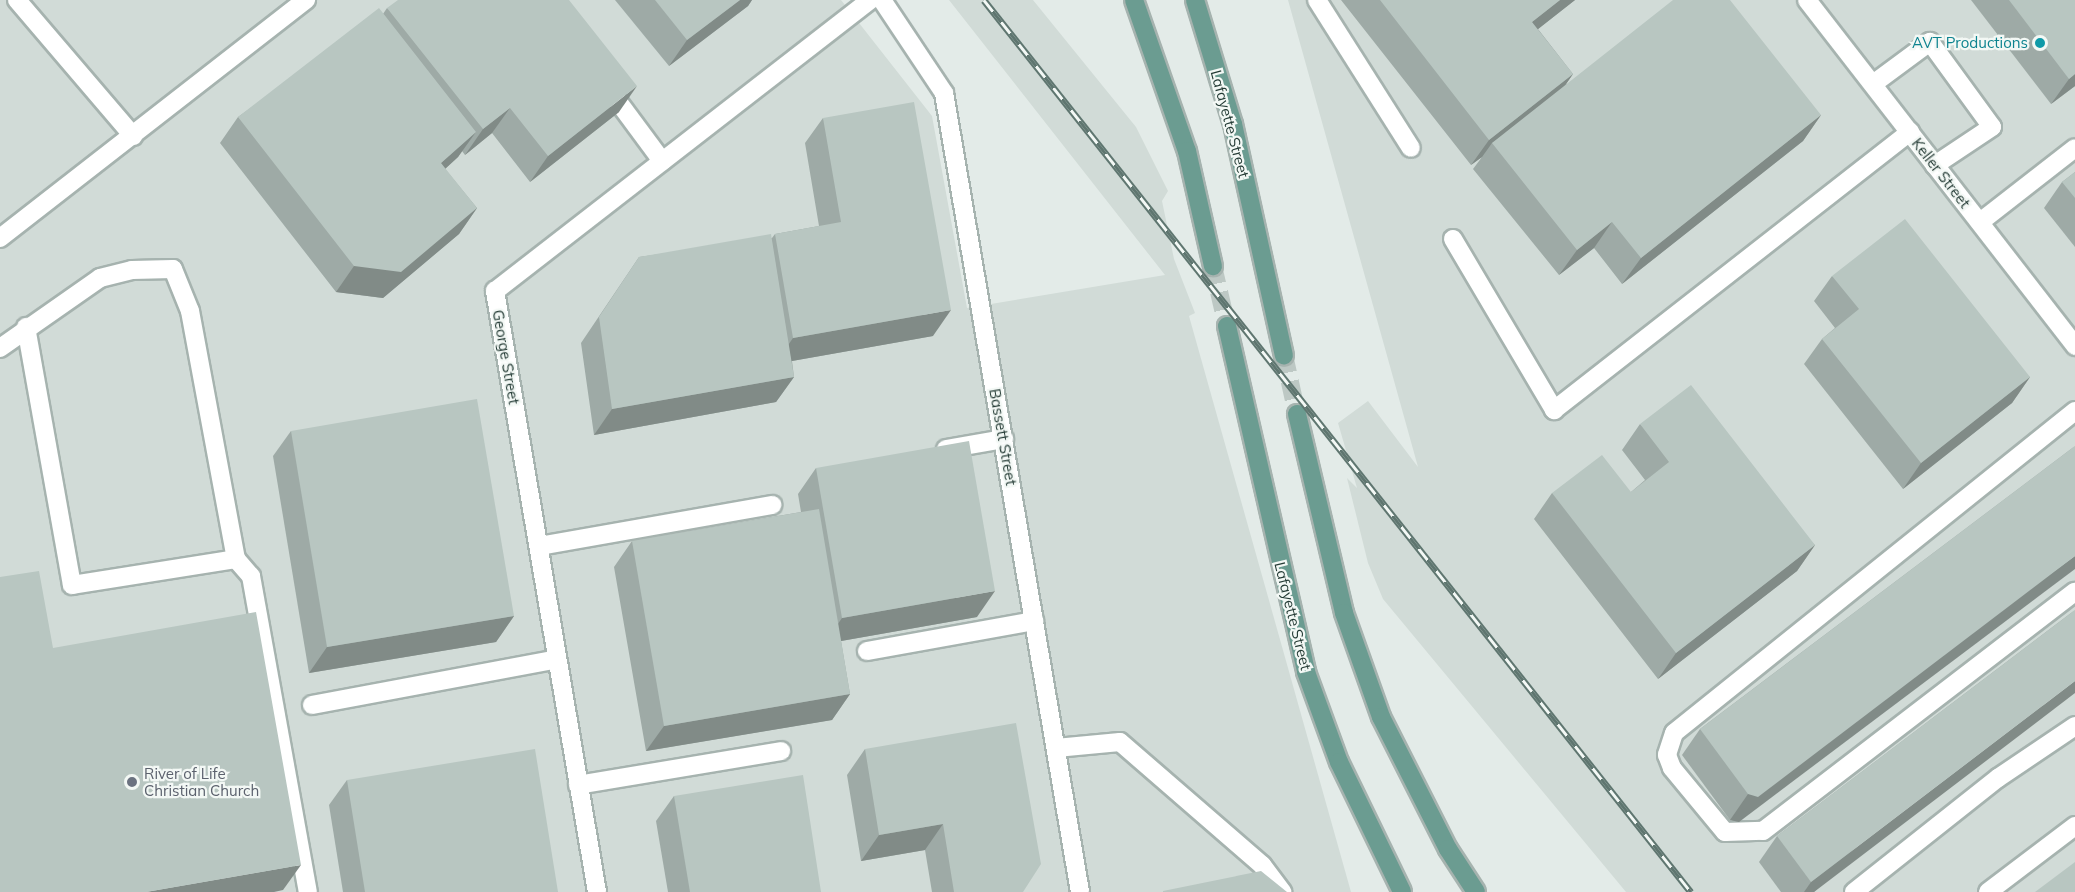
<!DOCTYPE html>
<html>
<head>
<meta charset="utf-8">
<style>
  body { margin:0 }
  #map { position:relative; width:2075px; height:892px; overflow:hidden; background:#e3ebe8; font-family:Mulish,sans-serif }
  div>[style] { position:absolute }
  .built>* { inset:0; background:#d1dbd7 }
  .primary-tunnel>* { height:18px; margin-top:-9px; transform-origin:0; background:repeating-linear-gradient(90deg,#bdc8c4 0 18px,transparent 0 27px) }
  .roads { filter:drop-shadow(2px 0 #a6b3af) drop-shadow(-2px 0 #a6b3af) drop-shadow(0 2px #a6b3af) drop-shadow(0 -2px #a6b3af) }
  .service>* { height:18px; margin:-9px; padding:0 9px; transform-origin:9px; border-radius:9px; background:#fff }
  .minor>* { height:18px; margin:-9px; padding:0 9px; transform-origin:9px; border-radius:9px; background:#fff }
  .tertiary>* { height:18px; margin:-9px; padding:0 9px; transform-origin:9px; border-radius:9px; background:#fff }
  .primary>* { height:18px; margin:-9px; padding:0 9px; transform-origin:9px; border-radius:9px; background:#6b9c91 }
  .rail>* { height:7px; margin-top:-3.5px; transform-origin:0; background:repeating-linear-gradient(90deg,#f3f8f5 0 14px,#5f7670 0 28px); box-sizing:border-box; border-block:2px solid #5f7670 }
  .wall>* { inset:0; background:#9eaaa6 }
  .shaded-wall>* { inset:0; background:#818b87 }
  .building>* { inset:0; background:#b8c6c1 }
  .dots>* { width:16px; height:16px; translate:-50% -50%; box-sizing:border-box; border:3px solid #f3f8f5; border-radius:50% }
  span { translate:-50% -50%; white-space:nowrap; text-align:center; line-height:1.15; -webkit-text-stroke:4.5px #f3f8f5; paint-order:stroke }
  .culture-label { font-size:15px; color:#0d838f }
  .right { translate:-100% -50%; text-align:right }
  .street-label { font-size:15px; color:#243b35 }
  .worship-label { font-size:15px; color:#5b616d }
  .left { translate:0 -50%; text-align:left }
</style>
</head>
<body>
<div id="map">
  <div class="built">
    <i style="clip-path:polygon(0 0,841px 0,932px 116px,967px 308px,1165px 275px,949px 0,1033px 0,1136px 127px,1168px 191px,1162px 201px,1174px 259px,1195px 313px,1189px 316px,1351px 892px,0 892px)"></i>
    <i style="clip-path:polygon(1288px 0,2075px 0,2075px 892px,1626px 892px,1383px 599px,1368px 563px,1347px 478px,1357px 488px,1338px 423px,1368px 401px,1418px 467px)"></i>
  </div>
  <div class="primary-tunnel">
    <i style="left:1213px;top:266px;width:62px;rotate:76.9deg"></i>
    <i style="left:1284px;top:355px;width:60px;rotate:77.6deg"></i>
  </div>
  <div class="roads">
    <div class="service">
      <i style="left:17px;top:0;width:179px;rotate:49.5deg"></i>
      <i style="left:1317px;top:0;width:175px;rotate:57.6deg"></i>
      <i style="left:1873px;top:84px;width:71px;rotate:-36.4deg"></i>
      <i style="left:1930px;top:42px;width:105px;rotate:53.9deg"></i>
      <i style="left:1992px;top:127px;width:69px;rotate:146.3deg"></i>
      <i style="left:608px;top:88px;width:91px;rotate:53.5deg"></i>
      <i style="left:1980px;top:222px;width:120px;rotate:-37.9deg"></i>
      <i style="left:0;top:238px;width:388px;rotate:-37.9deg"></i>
      <i style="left:1453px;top:239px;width:199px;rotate:59.4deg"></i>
      <i style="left:1554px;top:410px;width:452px;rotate:-38deg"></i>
      <i style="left:26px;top:327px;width:262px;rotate:79.9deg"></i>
      <i style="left:72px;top:585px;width:166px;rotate:-9deg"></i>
      <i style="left:0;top:348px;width:122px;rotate:-35deg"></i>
      <i style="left:100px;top:278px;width:33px;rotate:-14deg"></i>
      <i style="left:132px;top:270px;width:41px;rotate:-1.4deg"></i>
      <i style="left:173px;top:269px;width:45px;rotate:68deg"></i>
      <i style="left:190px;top:311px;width:252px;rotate:79.5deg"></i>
      <i style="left:236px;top:559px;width:23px;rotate:49deg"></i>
      <i style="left:251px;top:576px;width:321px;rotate:79.8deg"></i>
      <i style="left:2075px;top:411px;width:514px;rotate:141.24deg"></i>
      <i style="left:1674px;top:733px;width:23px;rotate:108deg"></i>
      <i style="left:1667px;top:755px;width:14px;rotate:69deg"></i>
      <i style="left:1672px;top:768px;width:83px;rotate:50.4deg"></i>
      <i style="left:1725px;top:832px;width:38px;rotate:-2deg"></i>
      <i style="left:1763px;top:831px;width:393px;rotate:-37.5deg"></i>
      <i style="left:946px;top:449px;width:59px;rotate:-9.8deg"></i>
      <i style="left:539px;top:546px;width:237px;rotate:-10deg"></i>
      <i style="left:867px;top:651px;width:170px;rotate:-10.2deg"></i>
      <i style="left:312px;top:705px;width:249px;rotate:-10.6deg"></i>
      <i style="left:1056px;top:748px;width:64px;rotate:-5.4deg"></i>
      <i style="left:1120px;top:742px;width:188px;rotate:40.9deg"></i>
      <i style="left:1262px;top:865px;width:34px;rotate:53deg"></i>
      <i style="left:578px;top:785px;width:206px;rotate:-9.5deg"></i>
      <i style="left:1854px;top:892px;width:184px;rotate:-38.4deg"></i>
      <i style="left:1998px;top:778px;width:93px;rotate:-34deg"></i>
      <i style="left:1988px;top:892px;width:109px;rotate:-37.2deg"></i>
    </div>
    <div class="minor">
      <i style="left:1807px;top:0;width:438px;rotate:52.2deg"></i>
      <i style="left:597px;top:892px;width:610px;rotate:-99.63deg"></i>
      <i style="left:495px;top:291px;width:475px;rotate:-37.8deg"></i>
    </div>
    <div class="tertiary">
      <i style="left:882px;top:0;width:112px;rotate:56.3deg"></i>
      <i style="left:944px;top:93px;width:810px;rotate:80.34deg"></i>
    </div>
    <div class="primary">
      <i style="left:1134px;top:0;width:160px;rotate:70.7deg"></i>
      <i style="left:1187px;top:151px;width:118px;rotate:77.3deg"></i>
      <i style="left:1195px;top:0;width:130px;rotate:73deg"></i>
      <i style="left:1233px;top:124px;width:237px;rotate:77.6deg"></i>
      <i style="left:1227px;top:326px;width:355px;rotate:77.1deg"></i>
      <i style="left:1306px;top:672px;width:96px;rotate:69.9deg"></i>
      <i style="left:1339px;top:762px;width:144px;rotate:64.1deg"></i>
      <i style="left:1297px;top:414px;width:204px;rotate:76.7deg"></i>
      <i style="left:1344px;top:613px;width:110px;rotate:70.4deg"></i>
      <i style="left:1381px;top:717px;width:148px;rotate:63.1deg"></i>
      <i style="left:1448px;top:849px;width:51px;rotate:56.9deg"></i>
    </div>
  </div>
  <div class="rail">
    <i style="left:984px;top:0;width:1138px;rotate:51.6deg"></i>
  </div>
  <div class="wall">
    <i style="clip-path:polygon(615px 0,752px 0,748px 6px,669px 66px)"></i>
    <i style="clip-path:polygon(1341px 0,1575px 0,1538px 29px,1573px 74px,1566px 84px,1821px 115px,1803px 141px,1622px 284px,1594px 248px,1559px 275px,1473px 169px,1482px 157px,1471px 165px)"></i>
    <i style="clip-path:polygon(1971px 0,2075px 0,2075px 86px,2051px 104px)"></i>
    <i style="clip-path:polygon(387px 8px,619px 112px,530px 182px,492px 133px,465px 155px,462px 151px,458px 157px,445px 169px,477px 208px,459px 234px,383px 298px,336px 292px,220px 143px,238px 117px,383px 14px)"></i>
    <i style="clip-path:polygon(823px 118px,933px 336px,792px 361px,794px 377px,776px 402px,594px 435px,581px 343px,639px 257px,772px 238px,775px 234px,819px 226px,805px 143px)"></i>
    <i style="clip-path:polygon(2075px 172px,2075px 247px,2044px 208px,2062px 182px)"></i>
    <i style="clip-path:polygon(1832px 276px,2030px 377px,2012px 403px,1903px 489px,1804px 364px,1822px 339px,1835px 328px,1814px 301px)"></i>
    <i style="clip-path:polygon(1640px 424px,1815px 545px,1797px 571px,1658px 679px,1534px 519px,1552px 493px,1631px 492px,1645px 480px,1622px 450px)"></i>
    <i style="clip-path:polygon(291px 431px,514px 616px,496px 642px,309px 673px,273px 456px)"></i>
    <i style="clip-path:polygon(2075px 446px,1739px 822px,1730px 820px,1682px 755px,1700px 729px)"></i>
    <i style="clip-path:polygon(816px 468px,977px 617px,841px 641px,850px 694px,832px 720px,646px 751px,614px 567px,632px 541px,801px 512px,798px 494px)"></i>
    <i style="clip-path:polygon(2075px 610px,1814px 892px,1781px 892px,1759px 862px,1777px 836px)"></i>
    <i style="clip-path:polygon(865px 749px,1023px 892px,932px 892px,925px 850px,861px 861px,847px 775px)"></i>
    <i style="clip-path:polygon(347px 780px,558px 892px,343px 892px,329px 805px)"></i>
    <i style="clip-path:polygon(674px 796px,821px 892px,668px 892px,656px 821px)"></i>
  </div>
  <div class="shaded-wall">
    <i style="clip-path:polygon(740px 0,752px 0,748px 6px,669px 66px,687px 40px)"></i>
    <i style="clip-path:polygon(1560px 0,1575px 0,1514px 48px,1532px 22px)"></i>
    <i style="clip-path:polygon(1573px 74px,1555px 100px,1492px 143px,1482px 157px,1471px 165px,1489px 140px)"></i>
    <i style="clip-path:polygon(2075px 74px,2075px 86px,2051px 104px,2069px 79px)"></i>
    <i style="clip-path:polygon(637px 86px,619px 112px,530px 182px,548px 156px)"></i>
    <i style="clip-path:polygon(510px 108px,492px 133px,465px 155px,483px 129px)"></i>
    <i style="clip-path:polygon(1821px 115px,1803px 141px,1622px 284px,1641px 258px)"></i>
    <i style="clip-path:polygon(476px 132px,458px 157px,423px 189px,441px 163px)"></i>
    <i style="clip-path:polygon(477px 208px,459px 234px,383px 298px,336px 292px,354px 266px)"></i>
    <i style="clip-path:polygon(1612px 222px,1594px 248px,1559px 275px,1577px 250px)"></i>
    <i style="clip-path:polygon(951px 310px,933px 336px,775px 364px,793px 338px)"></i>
    <i style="clip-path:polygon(794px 377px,776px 402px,594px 435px,612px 409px)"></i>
    <i style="clip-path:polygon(2030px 377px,2012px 403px,1903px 489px,1921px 463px)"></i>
    <i style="clip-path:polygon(1815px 545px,1797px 571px,1658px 679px,1676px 653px)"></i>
    <i style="clip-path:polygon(2075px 556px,2075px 569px,1739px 822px,1730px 820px,1748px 794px)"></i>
    <i style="clip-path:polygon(995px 591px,977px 617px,824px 644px,842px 618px)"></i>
    <i style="clip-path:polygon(514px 616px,496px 642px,309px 673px,327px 647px)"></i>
    <i style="clip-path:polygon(2075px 681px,2075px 693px,1814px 892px,1804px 892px,1811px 882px)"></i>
    <i style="clip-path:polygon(850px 694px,832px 720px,646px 751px,664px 726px)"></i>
    <i style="clip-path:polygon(943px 824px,925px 850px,861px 861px,879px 835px)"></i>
    <i style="clip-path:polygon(301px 865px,283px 890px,274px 892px,146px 892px)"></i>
  </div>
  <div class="building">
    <i style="clip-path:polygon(398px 0,569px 0,637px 86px,548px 156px,510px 108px,483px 129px,387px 8px)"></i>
    <i style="clip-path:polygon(655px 0,740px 0,687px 40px)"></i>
    <i style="clip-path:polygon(1380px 0,1560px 0,1532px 22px,1573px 74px,1489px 140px)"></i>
    <i style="clip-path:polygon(1673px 0,1730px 0,1821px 115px,1641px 258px,1612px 222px,1577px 250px,1492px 143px)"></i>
    <i style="clip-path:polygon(2009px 0,2075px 0,2075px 74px,2069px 79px)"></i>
    <i style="clip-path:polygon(379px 8px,476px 132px,441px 163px,477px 208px,401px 272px,354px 266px,238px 117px)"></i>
    <i style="clip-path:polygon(914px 102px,951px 310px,793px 338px,775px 234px,841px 222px,823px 118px)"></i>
    <i style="clip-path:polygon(2075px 172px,2075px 198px,2062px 182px)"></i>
    <i style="clip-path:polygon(1905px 219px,2030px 377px,1921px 463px,1822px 339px,1859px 309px,1832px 276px)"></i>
    <i style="clip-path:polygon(771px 234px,794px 377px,612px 409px,599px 317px,639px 257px)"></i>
    <i style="clip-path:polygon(1691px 385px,1815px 545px,1676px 653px,1552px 493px,1602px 455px,1631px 492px,1669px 462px,1640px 424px)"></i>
    <i style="clip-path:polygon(477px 399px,514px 616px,327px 647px,291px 431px)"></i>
    <i style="clip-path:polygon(969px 441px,995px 591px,842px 618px,816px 468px)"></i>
    <i style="clip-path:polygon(2075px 446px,2075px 556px,1758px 797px,1748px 794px,1700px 729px)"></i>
    <i style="clip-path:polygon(819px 509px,850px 694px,664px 726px,632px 541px)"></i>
    <i style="clip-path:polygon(39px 571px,53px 648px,256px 612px,301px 865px,146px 892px,0 892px,0 577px)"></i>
    <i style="clip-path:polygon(2075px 610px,2075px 681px,1811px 882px,1777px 836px)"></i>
    <i style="clip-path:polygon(1016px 723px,1041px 864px,1023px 892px,954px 892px,943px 824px,879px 835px,865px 749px)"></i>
    <i style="clip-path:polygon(535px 749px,558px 892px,365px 892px,347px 780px)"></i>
    <i style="clip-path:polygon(803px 775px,821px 892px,690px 892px,674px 796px)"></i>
    <i style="clip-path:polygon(2075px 862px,2075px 892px,2035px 892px)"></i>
    <i style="clip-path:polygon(1261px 871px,1287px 892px,1163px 892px,1163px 891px)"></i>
  </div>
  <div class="dots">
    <i style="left:2040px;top:43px;background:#0f9aa8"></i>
    <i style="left:132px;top:782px;background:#6b7280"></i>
  </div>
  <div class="culture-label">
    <span class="right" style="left:2028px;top:43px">AVT Productions</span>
  </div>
  <div class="street-label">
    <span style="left:1230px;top:124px;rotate:75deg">Lafayette Street</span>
    <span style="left:1941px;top:173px;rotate:52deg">Keller Street</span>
    <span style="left:506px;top:357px;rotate:80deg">George Street</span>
    <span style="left:1003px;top:437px;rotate:80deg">Bassett Street</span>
    <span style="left:1293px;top:616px;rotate:76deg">Lafayette Street</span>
  </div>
  <div class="worship-label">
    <span class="left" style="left:144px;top:782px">River of Life<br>Christian Church</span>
  </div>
</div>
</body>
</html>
